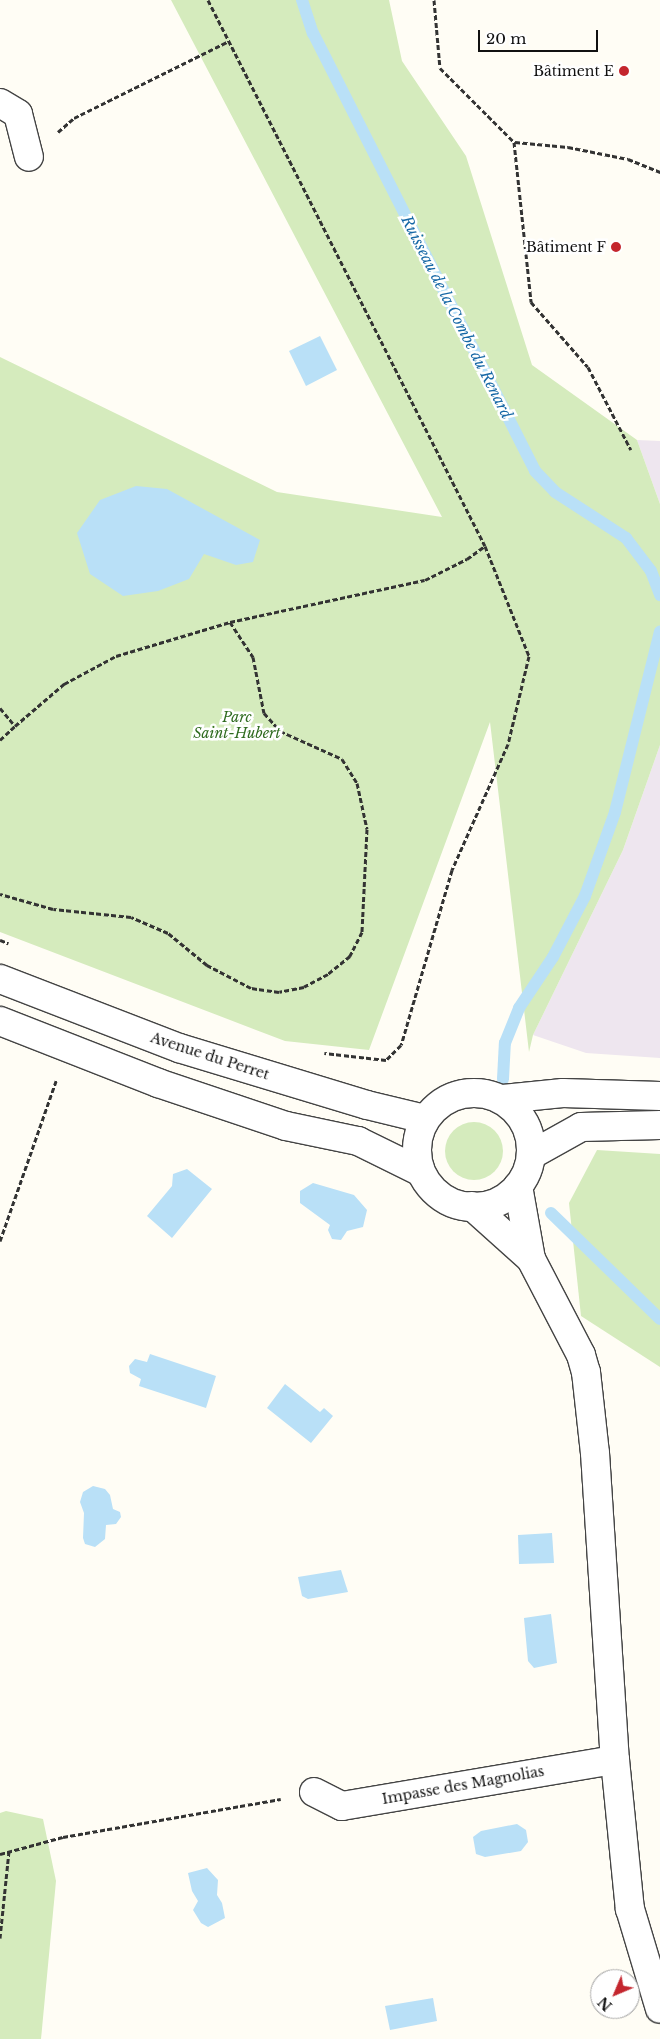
<!DOCTYPE html>
<html>
<head>
<meta charset="utf-8">
<style>
  body { margin:0 }
  #map { position:relative; width:660px; height:2039px; overflow:hidden; background:#fffdf5; font-family:"Libre Baskerville",serif }
  div>[style] { position:absolute }
  .industrial>* { inset:0; background:#eee6ef }
  .green>* { inset:0; background:#d5ebbd }
  .round { border-radius:50% }
  .water>* { inset:0; background:#b9e0f7 }
  .stream>* { height:12px; margin:-6px; padding:0 6px; transform-origin:6px; border-radius:6px; background:#b9e0f7 }
  .path>* { height:3px; margin-top:-1.5px; transform-origin:0; background:repeating-linear-gradient(90deg,#333 0 5px,transparent 0 7.5px) }
  .roads { filter:drop-shadow(1px 0 #444) drop-shadow(-1px 0 #444) drop-shadow(0 1px #444) drop-shadow(0 -1px #444) }
  .minor>* { height:28px; margin:-14px; padding:0 14px; transform-origin:14px; border-radius:14px; background:#fff }
  .minor>.ring { margin:-14px; padding:0; box-sizing:content-box; background:none; border:28px solid #fff; border-radius:50% }
  .dots>* { width:14px; height:14px; translate:-50% -50%; box-sizing:border-box; border:2px solid #fff; border-radius:50% }
  span { translate:-50% -50%; white-space:nowrap; text-align:center; line-height:1.15; -webkit-text-stroke:5px #fff; paint-order:stroke }
  .poi-label { font-size:14px; color:#111 }
  .right { translate:-100% -50%; text-align:right }
  .park-label { font-size:14px; color:#2f6b1f; font-style:italic }
  .street-label { font-size:14px; color:#111 }
  .water-label { font-size:15px; color:#1768a6; font-style:italic }
  .north { position:absolute; left:590px; top:1969px; width:50px; height:50px; box-sizing:border-box; background:#fff; border:1px solid #a0a0a0; border-radius:50%; rotate:225deg; font-size:14px; font-weight:700; line-height:20px; text-align:center; color:#111 }
  .north::after { content:''; display:block; margin:auto; width:18px; height:22px; background:#c4262e; clip-path:polygon(50% 0,100% 100%,50% 72%,0 100%) }
  .scale { position:absolute; left:478px; top:30px; width:120px; height:22px; box-sizing:border-box; border:2px solid #111; border-top:0; padding-left:6px; font-size:15px; line-height:18px; white-space:nowrap; color:#111; -webkit-text-stroke:4px #fff; paint-order:stroke }
</style>
</head>
<body>
<div id="map">
  <div class="industrial">
    <i style="clip-path:polygon(637px 440px,660px 441px,660px 504px)"></i>
    <i style="clip-path:polygon(660px 745px,660px 1058px,586px 1053px,533px 1035px,623px 850px)"></i>
  </div>
  <div class="green">
    <i style="clip-path:polygon(171px 0,389px 0,402px 61px,466px 156px,532px 365px,637px 440px,660px 504px,660px 745px,623px 850px,533px 1035px,529px 1052px,490px 722px,369px 1050px,285px 1041px,0 932px,0 357px,277px 492px,442px 517px)"></i>
    <i class="round" style="left:445px;top:1122px;width:58px;height:58px"></i>
    <i style="clip-path:polygon(597px 1150px,660px 1154px,660px 1367px,581px 1316px,569px 1203px)"></i>
    <i style="clip-path:polygon(6px 1811px,43px 1819px,56px 1881px,41px 2039px,0 2039px,0 1813px)"></i>
  </div>
  <div class="water">
    <i style="clip-path:polygon(320px 336px,337px 370px,306px 386px,289px 351px)"></i>
    <i style="clip-path:polygon(136px 486px,167px 489px,260px 540px,253px 562px,236px 565px,204px 554px,189px 579px,158px 591px,123px 596px,90px 574px,77px 533px,100px 500px)"></i>
    <i style="clip-path:polygon(187px 1169px,212px 1189px,172px 1238px,147px 1216px,172px 1186px,173px 1174px)"></i>
    <i style="clip-path:polygon(313px 1183px,354px 1195px,367px 1210px,363px 1227px,347px 1231px,341px 1240px,332px 1239px,328px 1230px,330px 1225px,300px 1203px,300px 1191px)"></i>
    <i style="clip-path:polygon(150px 1354px,216px 1376px,206px 1408px,139px 1386px,141px 1379px,130px 1373px,129px 1366px,135px 1359px,147px 1362px)"></i>
    <i style="clip-path:polygon(285px 1384px,320px 1412px,324px 1408px,333px 1416px,311px 1443px,267px 1408px)"></i>
    <i style="clip-path:polygon(93px 1486px,105px 1489px,110px 1495px,113px 1509px,120px 1512px,121px 1517px,116px 1524px,106px 1525px,105px 1539px,95px 1547px,85px 1544px,83px 1538px,84px 1513px,80px 1502px,83px 1492px)"></i>
    <i style="clip-path:polygon(552px 1533px,554px 1563px,519px 1564px,518px 1535px)"></i>
    <i style="clip-path:polygon(341px 1570px,348px 1592px,308px 1599px,302px 1596px,298px 1577px)"></i>
    <i style="clip-path:polygon(551px 1614px,557px 1663px,534px 1668px,528px 1661px,524px 1618px)"></i>
    <i style="clip-path:polygon(517px 1824px,526px 1830px,528px 1842px,521px 1851px,485px 1857px,476px 1854px,473px 1837px,481px 1831px)"></i>
    <i style="clip-path:polygon(207px 1868px,218px 1880px,217px 1895px,222px 1903px,225px 1918px,208px 1927px,201px 1923px,193px 1910px,198px 1901px,192px 1891px,188px 1873px)"></i>
    <i style="clip-path:polygon(433px 1998px,437px 2021px,390px 2030px,385px 2006px)"></i>
  </div>
  <div class="stream">
    <i style="left:302px;top:0;width:35px;rotate:72deg"></i>
    <i style="left:313px;top:33px;width:491px;rotate:63.1deg"></i>
    <i style="left:535px;top:471px;width:29px;rotate:46deg"></i>
    <i style="left:555px;top:492px;width:85px;rotate:32.9deg"></i>
    <i style="left:626px;top:538px;width:41px;rotate:52.9deg"></i>
    <i style="left:651px;top:571px;width:26px;rotate:69deg"></i>
    <i style="left:503px;top:1079px;width:36px;rotate:-87deg"></i>
    <i style="left:505px;top:1043px;width:38px;rotate:-68deg"></i>
    <i style="left:519px;top:1008px;width:61px;rotate:-56.3deg"></i>
    <i style="left:553px;top:957px;width:69px;rotate:-62.3deg"></i>
    <i style="left:585px;top:896px;width:89px;rotate:-70.3deg"></i>
    <i style="left:615px;top:812px;width:186px;rotate:-76deg"></i>
    <i style="left:551px;top:1213px;width:152px;rotate:44.2deg"></i>
  </div>
  <div class="path">
    <i style="left:208px;top:0;width:612px;rotate:63.1deg"></i>
    <i style="left:485px;top:546px;width:118px;rotate:68.2deg"></i>
    <i style="left:529px;top:656px;width:90px;rotate:103.4deg"></i>
    <i style="left:508px;top:744px;width:138px;rotate:114deg"></i>
    <i style="left:452px;top:870px;width:182px;rotate:106.2deg"></i>
    <i style="left:401px;top:1045px;width:21px;rotate:135deg"></i>
    <i style="left:386px;top:1060px;width:62px;rotate:-173.6deg"></i>
    <i style="left:434px;top:0;width:68px;rotate:85deg"></i>
    <i style="left:440px;top:68px;width:105px;rotate:45deg"></i>
    <i style="left:514px;top:142px;width:161px;rotate:83.9deg"></i>
    <i style="left:531px;top:302px;width:86px;rotate:48.8deg"></i>
    <i style="left:588px;top:367px;width:93px;rotate:62.6deg"></i>
    <i style="left:58px;top:132px;width:21px;rotate:-41deg"></i>
    <i style="left:74px;top:118px;width:171px;rotate:-26.4deg"></i>
    <i style="left:515px;top:142px;width:53px;rotate:5.4deg"></i>
    <i style="left:568px;top:147px;width:61px;rotate:11.3deg"></i>
    <i style="left:628px;top:159px;width:35px;rotate:22deg"></i>
    <i style="left:230px;top:622px;width:199px;rotate:-12.2deg"></i>
    <i style="left:425px;top:580px;width:47px;rotate:-26.6deg"></i>
    <i style="left:467px;top:559px;width:22px;rotate:-36deg"></i>
    <i style="left:0;top:708px;width:23px;rotate:50deg"></i>
    <i style="left:15px;top:726px;width:65px;rotate:-40.6deg"></i>
    <i style="left:64px;top:684px;width:59px;rotate:-28.3deg"></i>
    <i style="left:116px;top:656px;width:119px;rotate:-16.6deg"></i>
    <i style="left:230px;top:622px;width:42px;rotate:56.7deg"></i>
    <i style="left:253px;top:657px;width:57px;rotate:78.9deg"></i>
    <i style="left:264px;top:713px;width:24px;rotate:48deg"></i>
    <i style="left:280px;top:731px;width:68px;rotate:24.3deg"></i>
    <i style="left:342px;top:759px;width:28px;rotate:58deg"></i>
    <i style="left:357px;top:783px;width:47px;rotate:77.7deg"></i>
    <i style="left:367px;top:829px;width:103px;rotate:92.8deg"></i>
    <i style="left:362px;top:932px;width:27px;rotate:117deg"></i>
    <i style="left:350px;top:956px;width:28px;rotate:141deg"></i>
    <i style="left:328px;top:974px;width:27px;rotate:152deg"></i>
    <i style="left:304px;top:987px;width:25px;rotate:169deg"></i>
    <i style="left:279px;top:992px;width:28px;rotate:-172deg"></i>
    <i style="left:251px;top:988px;width:50px;rotate:-152.4deg"></i>
    <i style="left:207px;top:965px;width:50px;rotate:-140.6deg"></i>
    <i style="left:168px;top:933px;width:40px;rotate:-156.6deg"></i>
    <i style="left:131px;top:917px;width:78px;rotate:-174.1deg"></i>
    <i style="left:53px;top:909px;width:55px;rotate:-164.2deg"></i>
    <i style="left:0;top:740px;width:21px;rotate:-43deg"></i>
    <i style="left:0;top:940px;width:9px;rotate:21deg"></i>
    <i style="left:0;top:1241px;width:170px;rotate:-70.7deg"></i>
    <i style="left:0;top:1854px;width:65px;rotate:-15.1deg"></i>
    <i style="left:63px;top:1837px;width:221px;rotate:-9.9deg"></i>
    <i style="left:0;top:1938px;width:87px;rotate:-84.1deg"></i>
  </div>
  <div class="roads">
    <div class="minor">
      <i style="left:0;top:103px;width:21px;rotate:31deg"></i>
      <i style="left:18px;top:114px;width:44px;rotate:75.7deg"></i>
      <i style="left:0;top:979px;width:192px;rotate:21.1deg"></i>
      <i style="left:179px;top:1048px;width:196px;rotate:16.9deg"></i>
      <i style="left:367px;top:1105px;width:60px;rotate:13.6deg"></i>
      <i style="left:0;top:1021px;width:170px;rotate:21.4deg"></i>
      <i style="left:158px;top:1083px;width:135px;rotate:18.6deg"></i>
      <i style="left:286px;top:1126px;width:74px;rotate:11.8deg"></i>
      <i style="left:358px;top:1141px;width:70px;rotate:26.2deg"></i>
      <i class="ring" style="left:417px;top:1093px;width:86px;height:86px"></i>
      <i style="left:503px;top:1099px;width:60px;rotate:-5.7deg"></i>
      <i style="left:563px;top:1093px;width:97px;rotate:1.8deg"></i>
      <i style="left:531px;top:1155px;width:57px;rotate:-29.2deg"></i>
      <i style="left:581px;top:1127px;width:79px;rotate:-1.5deg"></i>
      <i style="left:518px;top:1186px;width:74px;rotate:79.9deg"></i>
      <i style="left:531px;top:1259px;width:108px;rotate:62.5deg"></i>
      <i style="left:581px;top:1355px;width:18px;rotate:74deg"></i>
      <i style="left:586px;top:1372px;width:81px;rotate:83.7deg"></i>
      <i style="left:595px;top:1453px;width:308px;rotate:86.3deg"></i>
      <i style="left:615px;top:1760px;width:150px;rotate:84.3deg"></i>
      <i style="left:630px;top:1909px;width:104px;rotate:73.3deg"></i>
      <i style="left:472px;top:1206px;width:79px;rotate:41.9deg"></i>
      <i style="left:314px;top:1792px;width:31px;rotate:27deg"></i>
      <i style="left:342px;top:1806px;width:277px;rotate:-9.6deg"></i>
    </div>
  </div>
  <div class="dots">
    <i style="left:624px;top:71px;background:#c4262e"></i>
    <i style="left:616px;top:247px;background:#c4262e"></i>
  </div>
  <div class="poi-label">
    <span class="right" style="left:614px;top:71px">Bâtiment E</span>
    <span class="right" style="left:606px;top:247px">Bâtiment F</span>
  </div>
  <div class="park-label">
    <span style="left:237px;top:725px">Parc<br>Saint-Hubert</span>
  </div>
  <div class="street-label">
    <span style="left:210px;top:1056px;rotate:18deg">Avenue du Perret</span>
    <span style="left:463px;top:1785px;rotate:-10deg">Impasse des Magnolias</span>
  </div>
  <div class="water-label">
    <span style="left:457px;top:317px;rotate:63deg">Ruisseau de la Combe du Renard</span>
  </div>
  <div class="north">N</div>
  <div class="scale">20 m</div>
</div>
</body>
</html>
